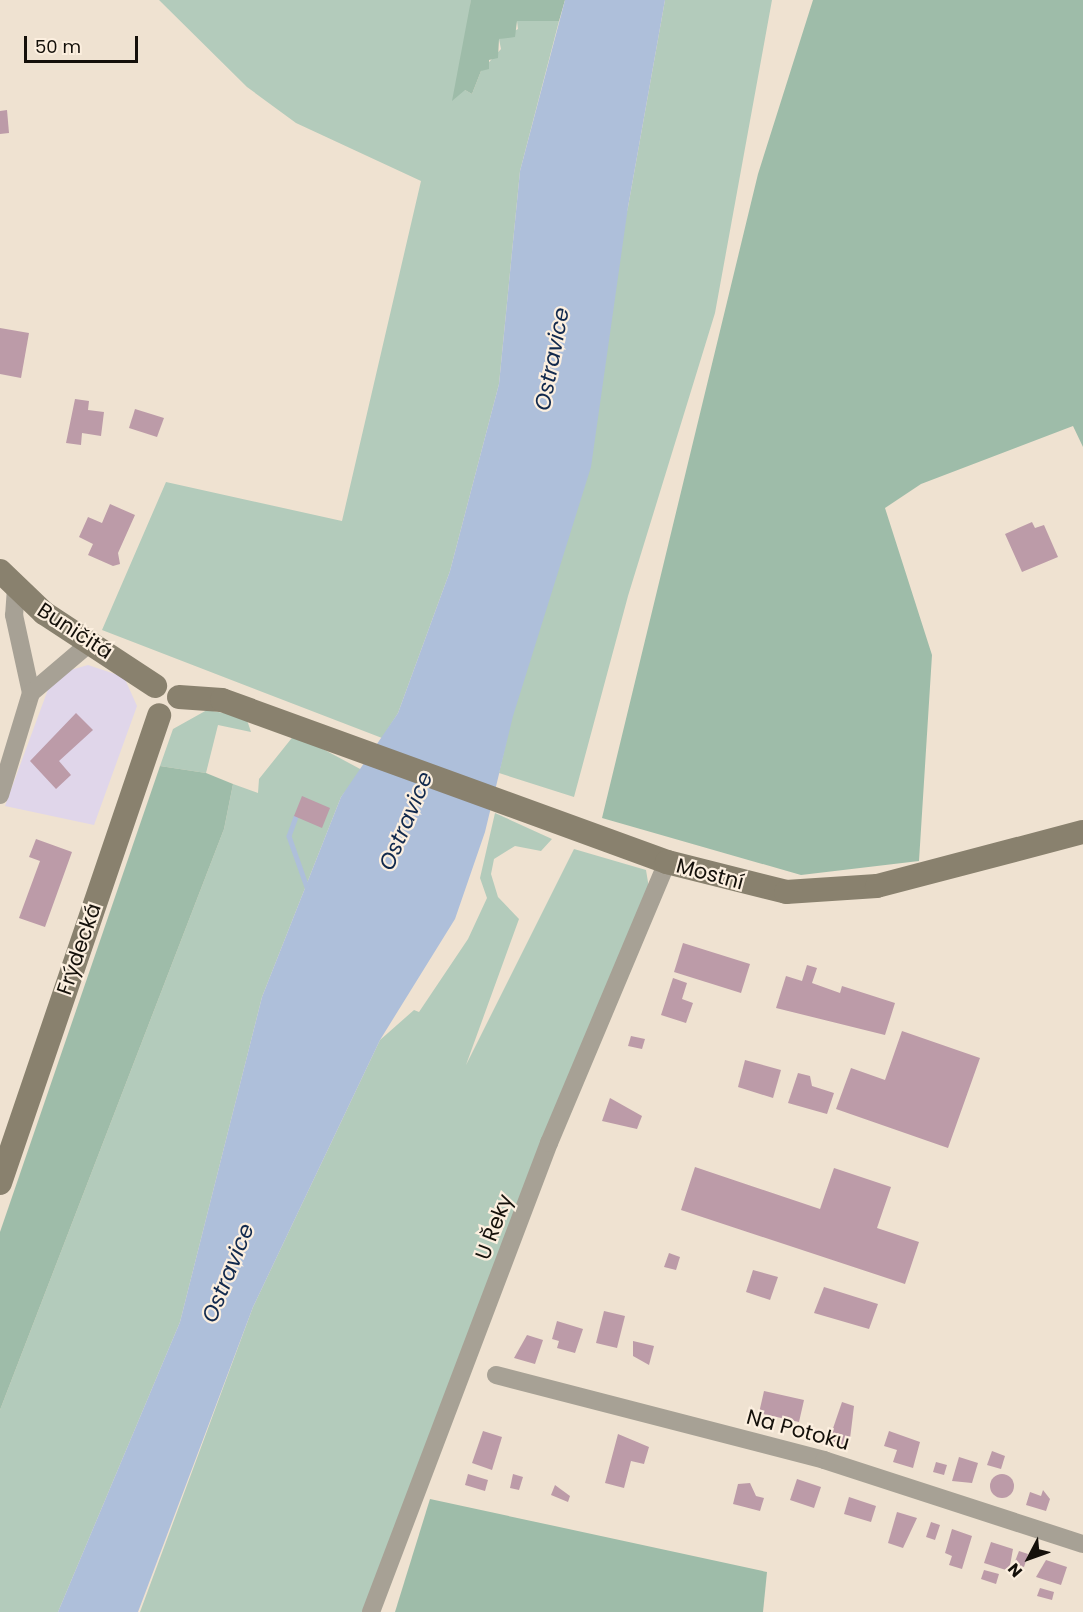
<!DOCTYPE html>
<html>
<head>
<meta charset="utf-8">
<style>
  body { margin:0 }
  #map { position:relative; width:1083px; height:1612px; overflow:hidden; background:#efe2d1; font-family:Poppins,sans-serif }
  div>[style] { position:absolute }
  .commercial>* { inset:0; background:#e0d6ea }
  .green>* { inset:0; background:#b3cbbb }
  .forest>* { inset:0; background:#9ebca9 }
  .water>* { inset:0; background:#aebfda }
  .stream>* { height:4.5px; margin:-2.25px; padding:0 2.25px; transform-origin:2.25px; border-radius:2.25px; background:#aebfda }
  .building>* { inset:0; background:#bc9ba8 }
  .round { border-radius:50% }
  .minor>* { height:18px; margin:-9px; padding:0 9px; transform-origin:9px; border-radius:9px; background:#a7a195 }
  .secondary>* { height:24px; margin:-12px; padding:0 12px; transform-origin:12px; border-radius:12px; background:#89816e }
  span { translate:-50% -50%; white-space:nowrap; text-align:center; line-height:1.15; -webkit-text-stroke:4.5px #fcefdf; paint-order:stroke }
  .street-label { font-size:21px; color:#14100a }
  .water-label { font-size:22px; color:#11294d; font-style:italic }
  .north { position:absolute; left:999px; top:1528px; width:60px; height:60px; -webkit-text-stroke:4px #fcefdf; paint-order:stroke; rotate:229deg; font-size:16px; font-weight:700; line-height:24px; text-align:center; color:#14100a }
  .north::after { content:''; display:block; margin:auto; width:21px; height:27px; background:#14100a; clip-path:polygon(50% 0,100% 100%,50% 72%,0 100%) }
  .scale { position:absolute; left:24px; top:36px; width:114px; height:27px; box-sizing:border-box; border:3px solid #14100a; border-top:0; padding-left:8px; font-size:18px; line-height:21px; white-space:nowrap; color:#14100a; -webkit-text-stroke:4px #fcefdf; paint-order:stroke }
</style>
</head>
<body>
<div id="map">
  <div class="commercial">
    <i style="clip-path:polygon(88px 665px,124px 677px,137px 706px,94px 825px,5px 806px,50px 684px,64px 672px)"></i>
  </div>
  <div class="green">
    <i style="clip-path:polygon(159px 0,471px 0,465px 90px,472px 94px,481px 71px,501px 49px,499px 39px,518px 29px,517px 21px,559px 21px,520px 171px,499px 384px,450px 571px,398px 713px,382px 738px,102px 630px,166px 482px,342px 521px,421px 181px,296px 123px,247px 87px)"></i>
    <i style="clip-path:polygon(665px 0,772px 0,715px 313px,628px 596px,574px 797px,499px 773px,628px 207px)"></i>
    <i style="clip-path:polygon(207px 710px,246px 717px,251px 732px,218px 725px,206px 773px,160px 766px,173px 729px)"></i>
    <i style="clip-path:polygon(295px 734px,362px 770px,341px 797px,262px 997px,180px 1322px,58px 1612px,0 1612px,0 1410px,224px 829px,233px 784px,258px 793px,259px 779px)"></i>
    <i style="clip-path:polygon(495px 813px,552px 839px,541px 851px,515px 846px,494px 859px,491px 874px,498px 897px,519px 919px,466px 1065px,574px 849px,646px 870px,649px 888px,371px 1612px,140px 1612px,253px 1307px,380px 1040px,414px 1010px,419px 1012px,468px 939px,487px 898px,480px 878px)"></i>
  </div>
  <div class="forest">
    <i style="clip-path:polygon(471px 0,565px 0,559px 21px,517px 21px,515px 37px,499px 39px,498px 58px,489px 60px,489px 69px,481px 71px,472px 94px,465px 90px,452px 101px)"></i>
    <i style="clip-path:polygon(813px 0,1083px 0,1083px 447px,1073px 426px,921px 484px,885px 508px,932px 655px,919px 861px,801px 875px,602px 818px,758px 174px)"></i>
    <i style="clip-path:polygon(160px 766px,206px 773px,233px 784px,224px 829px,0 1410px,0 1232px)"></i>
    <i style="clip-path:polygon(430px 1499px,767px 1572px,763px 1612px,395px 1612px)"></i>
  </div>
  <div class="water">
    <i style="clip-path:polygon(565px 0,665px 0,628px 207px,591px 467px,513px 716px,485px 832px,455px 919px,380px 1040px,253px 1307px,138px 1612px,58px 1612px,180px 1322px,262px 997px,341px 797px,398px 713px,450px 571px,499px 384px,520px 171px)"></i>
  </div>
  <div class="stream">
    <i style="left:296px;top:817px;width:20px;rotate:110deg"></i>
    <i style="left:289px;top:836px;width:54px;rotate:70.6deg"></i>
  </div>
  <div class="building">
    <i style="clip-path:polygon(7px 110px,9px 133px,0 134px,0 111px)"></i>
    <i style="clip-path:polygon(0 328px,29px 333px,21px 378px,0 374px)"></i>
    <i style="clip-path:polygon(75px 399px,89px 401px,88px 410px,104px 412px,101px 436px,82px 433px,81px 445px,66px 443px)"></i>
    <i style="clip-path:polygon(135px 409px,164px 418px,157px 437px,129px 428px)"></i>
    <i style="clip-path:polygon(110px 504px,135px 515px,118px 553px,120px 564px,113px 566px,88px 555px,93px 544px,79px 537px,88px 517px,102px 523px)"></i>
    <i style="clip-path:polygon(1032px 522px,1035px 528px,1044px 525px,1058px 557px,1022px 572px,1005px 534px)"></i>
    <i style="clip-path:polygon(76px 713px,93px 730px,59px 761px,71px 775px,56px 789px,30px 761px)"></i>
    <i style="clip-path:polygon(302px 796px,330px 808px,322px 828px,294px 816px)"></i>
    <i style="clip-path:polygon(36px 839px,72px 852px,45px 927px,19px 918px,40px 861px,29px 857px)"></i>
    <i style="clip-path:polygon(683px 943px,750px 964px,741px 993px,674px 972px)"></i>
    <i style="clip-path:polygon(807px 965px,817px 968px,812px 983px,840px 993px,842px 986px,895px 1003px,885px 1035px,776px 1008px,786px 976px,802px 981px)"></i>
    <i style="clip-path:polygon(673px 978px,687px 983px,682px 999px,693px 1003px,686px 1023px,661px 1015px)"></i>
    <i style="clip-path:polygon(902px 1031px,980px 1058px,948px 1148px,836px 1109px,851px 1068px,885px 1080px)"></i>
    <i style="clip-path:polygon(631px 1036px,645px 1039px,642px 1049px,628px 1046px)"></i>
    <i style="clip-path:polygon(745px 1060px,781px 1070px,773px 1098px,738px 1087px)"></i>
    <i style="clip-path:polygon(798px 1073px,810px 1076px,812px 1086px,834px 1093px,827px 1114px,788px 1103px)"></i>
    <i style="clip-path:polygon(610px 1098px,642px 1116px,637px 1129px,602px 1121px)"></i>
    <i style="clip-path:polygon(695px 1167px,820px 1209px,834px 1168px,891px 1187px,877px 1228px,919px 1242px,905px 1284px,681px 1210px)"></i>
    <i style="clip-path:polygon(669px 1253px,680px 1257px,676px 1270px,664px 1267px)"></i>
    <i style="clip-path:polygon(753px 1270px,778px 1277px,770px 1300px,746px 1292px)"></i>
    <i style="clip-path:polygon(824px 1287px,878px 1304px,869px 1329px,814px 1313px)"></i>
    <i style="clip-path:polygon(604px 1311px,625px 1316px,617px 1348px,596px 1343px)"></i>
    <i style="clip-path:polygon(557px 1321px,583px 1329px,575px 1353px,557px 1348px,559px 1341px,552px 1339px)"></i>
    <i style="clip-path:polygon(527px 1335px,543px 1340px,535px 1364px,514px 1358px)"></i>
    <i style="clip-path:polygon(633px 1341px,654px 1346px,649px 1365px,633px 1356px)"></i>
    <i style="clip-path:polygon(764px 1391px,804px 1400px,799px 1422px,759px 1413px)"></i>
    <i style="clip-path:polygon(842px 1402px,854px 1406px,849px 1447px,829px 1440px)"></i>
    <i style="clip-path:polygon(483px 1431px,502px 1437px,492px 1470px,472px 1463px)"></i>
    <i style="clip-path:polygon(889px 1431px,920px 1442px,913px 1468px,893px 1462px,897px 1450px,884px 1446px)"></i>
    <i style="clip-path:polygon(618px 1434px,649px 1447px,644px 1464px,631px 1461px,624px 1488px,605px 1483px)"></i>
    <i style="clip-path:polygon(992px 1451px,1005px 1456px,1001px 1469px,987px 1465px)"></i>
    <i style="clip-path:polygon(959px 1457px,978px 1463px,972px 1483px,952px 1481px)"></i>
    <i style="clip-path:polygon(936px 1462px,947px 1465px,944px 1475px,933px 1472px)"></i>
    <i style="clip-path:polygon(468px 1474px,488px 1480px,485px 1491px,465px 1485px)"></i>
    <i style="clip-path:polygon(513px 1474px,523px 1477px,519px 1490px,510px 1488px)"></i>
    <i class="round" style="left:990px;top:1474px;width:24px;height:24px"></i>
    <i style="clip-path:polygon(797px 1479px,821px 1487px,814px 1508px,790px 1500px)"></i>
    <i style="clip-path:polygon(750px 1483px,756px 1496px,764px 1498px,760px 1511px,733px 1504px,738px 1484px)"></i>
    <i style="clip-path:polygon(555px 1485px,570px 1496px,568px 1502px,551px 1495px)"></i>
    <i style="clip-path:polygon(1043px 1490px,1050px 1499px,1046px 1511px,1026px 1505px,1030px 1492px,1041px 1496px)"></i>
    <i style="clip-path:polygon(849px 1497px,876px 1506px,871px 1522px,844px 1514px)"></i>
    <i style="clip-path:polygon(897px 1512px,917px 1518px,903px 1548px,888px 1543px)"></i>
    <i style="clip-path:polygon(931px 1522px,940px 1525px,935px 1540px,926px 1537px)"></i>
    <i style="clip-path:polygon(952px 1529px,972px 1536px,962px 1569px,949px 1565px,952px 1556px,945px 1553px)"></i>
    <i style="clip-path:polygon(991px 1542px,1013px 1549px,1009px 1571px,984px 1563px)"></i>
    <i style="clip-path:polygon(1019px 1551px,1028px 1554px,1024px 1567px,1014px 1564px)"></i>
    <i style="clip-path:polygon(1046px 1560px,1067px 1567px,1061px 1585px,1036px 1577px)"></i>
    <i style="clip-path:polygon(984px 1570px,999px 1574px,996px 1584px,981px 1579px)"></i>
    <i style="clip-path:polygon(1040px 1588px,1054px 1592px,1052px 1600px,1037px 1596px)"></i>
  </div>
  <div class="minor">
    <i style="left:16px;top:588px;width:27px;rotate:94deg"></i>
    <i style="left:14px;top:615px;width:80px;rotate:77.7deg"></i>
    <i style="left:0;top:795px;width:107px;rotate:-73.1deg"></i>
    <i style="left:31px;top:693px;width:77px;rotate:-40.3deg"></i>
    <i style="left:496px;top:1375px;width:339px;rotate:14.5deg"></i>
    <i style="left:824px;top:1460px;width:272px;rotate:18deg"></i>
    <i style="left:371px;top:1612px;width:502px;rotate:-69.22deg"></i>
    <i style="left:549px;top:1143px;width:305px;rotate:-67.2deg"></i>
  </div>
  <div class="secondary">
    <i style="left:0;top:571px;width:61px;rotate:43.7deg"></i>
    <i style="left:44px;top:613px;width:133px;rotate:33.3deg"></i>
    <i style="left:179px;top:697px;width:43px;rotate:4deg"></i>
    <i style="left:222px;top:700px;width:474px;rotate:20deg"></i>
    <i style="left:667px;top:862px;width:123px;rotate:14.1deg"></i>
    <i style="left:786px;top:892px;width:91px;rotate:-3.8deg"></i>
    <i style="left:877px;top:886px;width:213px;rotate:-14.7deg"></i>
    <i style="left:0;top:1183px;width:494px;rotate:-71.2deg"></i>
  </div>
  <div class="street-label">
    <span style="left:75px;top:631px;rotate:33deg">Buničitá</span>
    <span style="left:710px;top:874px;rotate:15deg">Mostní</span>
    <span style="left:79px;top:949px;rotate:-71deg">Frýdecká</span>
    <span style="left:494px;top:1227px;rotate:-69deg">U Řeky</span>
    <span style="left:798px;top:1430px;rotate:15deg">Na Potoku</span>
  </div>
  <div class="water-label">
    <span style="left:552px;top:359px;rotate:-79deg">Ostravice</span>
    <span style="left:406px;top:821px;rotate:-67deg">Ostravice</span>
    <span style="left:228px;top:1273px;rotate:-68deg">Ostravice</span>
  </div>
  <div class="north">N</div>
  <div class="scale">50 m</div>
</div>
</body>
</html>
